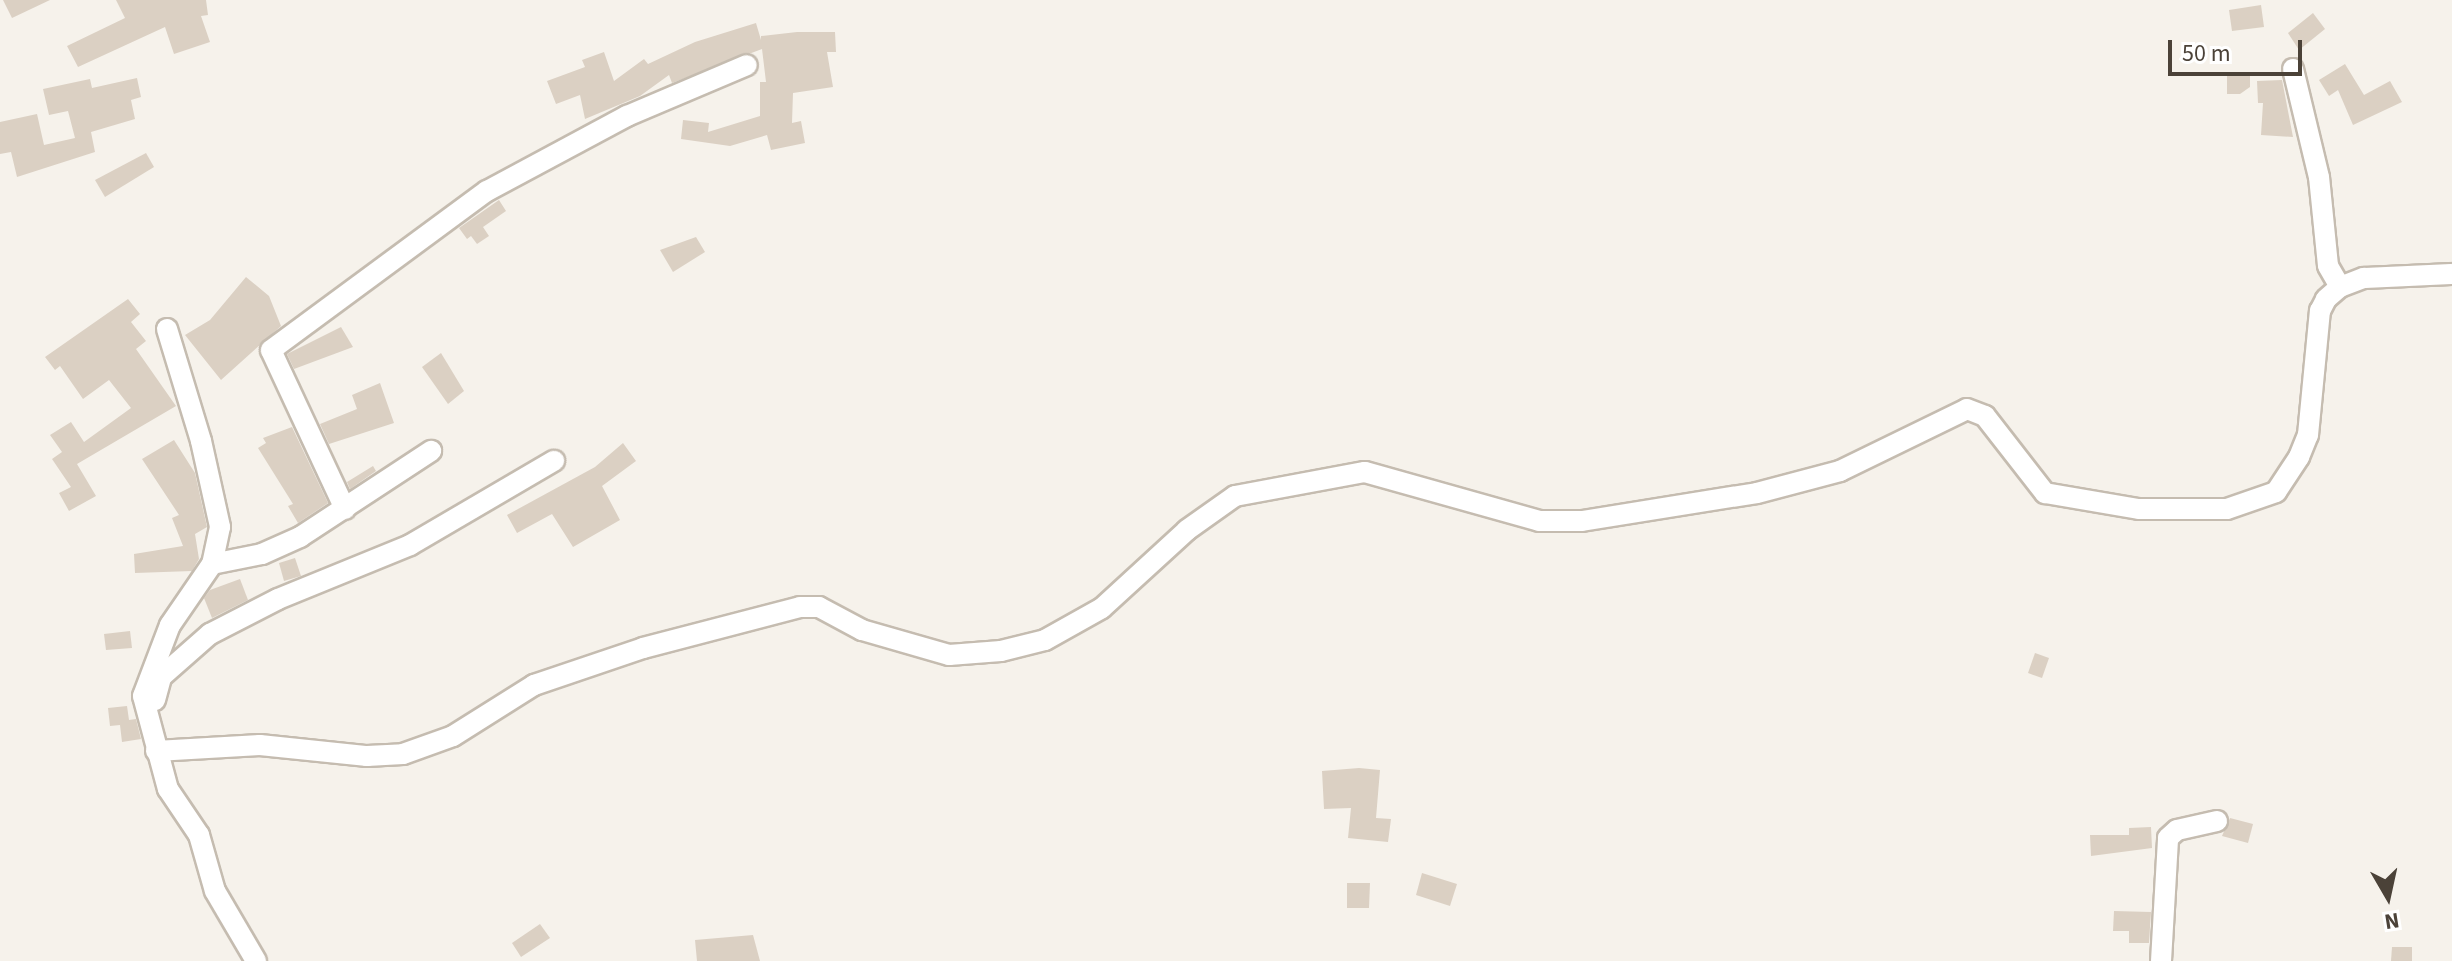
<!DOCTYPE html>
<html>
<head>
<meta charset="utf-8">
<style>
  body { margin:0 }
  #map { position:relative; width:2452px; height:961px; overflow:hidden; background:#f6f2eb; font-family:"Source Sans 3",sans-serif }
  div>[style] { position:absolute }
  .building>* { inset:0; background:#dbd0c3 }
  .roads { filter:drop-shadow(2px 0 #c5bcb0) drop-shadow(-2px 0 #c5bcb0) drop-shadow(0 2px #c5bcb0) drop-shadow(0 -2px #c5bcb0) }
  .street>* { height:20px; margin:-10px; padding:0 10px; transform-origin:10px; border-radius:10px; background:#fff }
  span { translate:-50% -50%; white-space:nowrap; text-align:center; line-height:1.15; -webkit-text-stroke:8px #fff; paint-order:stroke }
  .north { position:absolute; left:2348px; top:857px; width:80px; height:80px; -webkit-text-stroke:6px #fff; paint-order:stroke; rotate:171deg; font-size:22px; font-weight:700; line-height:32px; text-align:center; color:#4b4238 }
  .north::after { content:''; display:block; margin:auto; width:28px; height:36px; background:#4b4238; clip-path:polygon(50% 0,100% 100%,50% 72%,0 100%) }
  .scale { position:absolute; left:2168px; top:40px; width:134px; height:36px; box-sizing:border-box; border:4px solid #4b4238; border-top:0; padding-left:10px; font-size:24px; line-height:28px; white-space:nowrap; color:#4b4238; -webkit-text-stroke:6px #fff; paint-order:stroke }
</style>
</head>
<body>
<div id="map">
  <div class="building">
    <i style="clip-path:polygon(3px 0,50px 0,12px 18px)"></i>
    <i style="clip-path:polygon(116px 0,206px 0,208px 15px,201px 16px,210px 42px,174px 54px,165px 27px,78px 67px,67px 46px,125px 18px)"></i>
    <i style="clip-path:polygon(2261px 5px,2264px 27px,2232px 31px,2229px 10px)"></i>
    <i style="clip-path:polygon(2313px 13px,2325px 29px,2299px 50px,2288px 33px)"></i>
    <i style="clip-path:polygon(756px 23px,761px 40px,761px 36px,797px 32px,835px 32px,836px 52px,827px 52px,833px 87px,793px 93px,792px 123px,801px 121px,805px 143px,771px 150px,767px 135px,730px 146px,681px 139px,683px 120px,709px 123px,708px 132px,760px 116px,760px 82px,766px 82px,762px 49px,672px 83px,669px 75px,640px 96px,585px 119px,580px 95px,556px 104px,547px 81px,585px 67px,582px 60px,604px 52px,614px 81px,644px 59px,648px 64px,695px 42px)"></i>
    <i style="clip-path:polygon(2345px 64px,2364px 95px,2390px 81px,2402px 102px,2353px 125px,2338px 90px,2329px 96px,2319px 80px)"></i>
    <i style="clip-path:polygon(2227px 76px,2250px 76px,2250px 87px,2240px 94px,2227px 94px)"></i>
    <i style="clip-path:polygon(137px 78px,141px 97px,131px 100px,135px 119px,91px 132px,95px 152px,17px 177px,11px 152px,0 154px,0 122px,37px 114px,44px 145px,75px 138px,68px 111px,49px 115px,43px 89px,90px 79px,92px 88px)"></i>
    <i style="clip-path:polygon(2282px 80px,2293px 137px,2261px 135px,2263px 103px,2258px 103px,2257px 81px)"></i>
    <i style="clip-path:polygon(146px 153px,154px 167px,105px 197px,95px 180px)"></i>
    <i style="clip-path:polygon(499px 200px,506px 211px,483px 227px,489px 236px,477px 244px,471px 236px,467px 239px,459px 228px)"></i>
    <i style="clip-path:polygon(696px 237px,705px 252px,673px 272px,660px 250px)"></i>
    <i style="clip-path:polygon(246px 277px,269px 296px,281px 326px,221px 380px,185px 335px,210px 320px)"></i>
    <i style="clip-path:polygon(128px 299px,140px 314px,131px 322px,146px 341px,136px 349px,176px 406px,77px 464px,96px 496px,69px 511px,59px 493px,71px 487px,52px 459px,62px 452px,50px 435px,71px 422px,84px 442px,131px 408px,109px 380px,83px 399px,60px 366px,55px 370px,45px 357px)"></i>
    <i style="clip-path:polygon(341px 327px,353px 347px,294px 369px,287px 354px)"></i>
    <i style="clip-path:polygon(441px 353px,464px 391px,448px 404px,422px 367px)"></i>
    <i style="clip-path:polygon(380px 383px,394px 423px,329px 444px,320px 424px,357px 409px,352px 395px)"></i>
    <i style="clip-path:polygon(292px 427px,328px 503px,298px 523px,288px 506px,293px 504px,258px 448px,266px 443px,263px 438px)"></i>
    <i style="clip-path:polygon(174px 440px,195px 473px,207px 527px,195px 534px,199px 559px,192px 571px,135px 573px,134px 554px,183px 546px,172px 518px,179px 515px,142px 459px)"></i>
    <i style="clip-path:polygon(623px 443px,636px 461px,602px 486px,620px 520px,573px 547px,552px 514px,517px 533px,507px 515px,595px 467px)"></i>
    <i style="clip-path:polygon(373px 466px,376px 471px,350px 489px,347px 482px)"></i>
    <i style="clip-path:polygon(295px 558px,301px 576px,284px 581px,279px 563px)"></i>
    <i style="clip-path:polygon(240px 579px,248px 600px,212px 618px,204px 598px,210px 590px)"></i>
    <i style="clip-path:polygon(130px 631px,132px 648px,106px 650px,104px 634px)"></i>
    <i style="clip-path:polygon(2035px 653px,2049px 658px,2042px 678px,2028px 673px)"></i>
    <i style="clip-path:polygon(127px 706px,129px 720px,136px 719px,141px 739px,122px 742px,120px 725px,110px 726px,108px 708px)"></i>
    <i style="clip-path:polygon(1359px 768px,1380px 770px,1376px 818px,1391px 819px,1388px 842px,1348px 838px,1351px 808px,1324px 809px,1322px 771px)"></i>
    <i style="clip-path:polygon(2230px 818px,2253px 824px,2248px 843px,2222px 836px)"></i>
    <i style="clip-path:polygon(2151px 827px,2152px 848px,2091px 856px,2090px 835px,2129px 835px,2129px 828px)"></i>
    <i style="clip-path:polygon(1422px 873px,1457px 884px,1450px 906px,1416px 895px)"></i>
    <i style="clip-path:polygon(1347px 883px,1370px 883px,1369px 908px,1347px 908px)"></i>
    <i style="clip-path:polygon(2114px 911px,2151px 912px,2149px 943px,2129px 943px,2129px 931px,2113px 931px)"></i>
    <i style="clip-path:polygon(540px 924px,550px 938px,521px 957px,512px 943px)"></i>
    <i style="clip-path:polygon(753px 935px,760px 961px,697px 961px,695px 940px)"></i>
    <i style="clip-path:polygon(2392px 947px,2412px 947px,2412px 961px,2391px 961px)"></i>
  </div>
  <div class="roads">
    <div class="street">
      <i style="left:2293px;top:69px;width:111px;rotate:76.5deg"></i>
      <i style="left:2319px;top:177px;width:89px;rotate:84.2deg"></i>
      <i style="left:2328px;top:266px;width:24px;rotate:60deg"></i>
      <i style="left:167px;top:329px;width:117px;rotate:73.1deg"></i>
      <i style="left:201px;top:441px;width:88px;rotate:77.5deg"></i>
      <i style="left:220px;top:527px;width:38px;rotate:102deg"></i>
      <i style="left:212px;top:564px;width:74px;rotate:124.5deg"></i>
      <i style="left:170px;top:625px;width:76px;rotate:110.8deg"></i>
      <i style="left:143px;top:696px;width:96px;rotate:75deg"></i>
      <i style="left:168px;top:789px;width:55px;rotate:56deg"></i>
      <i style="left:199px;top:835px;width:58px;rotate:74.1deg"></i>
      <i style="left:215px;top:891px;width:81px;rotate:59.6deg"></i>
      <i style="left:345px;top:509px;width:175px;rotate:-115deg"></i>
      <i style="left:271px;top:350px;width:268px;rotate:-36.4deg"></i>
      <i style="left:487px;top:191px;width:159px;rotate:-28.2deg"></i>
      <i style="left:627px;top:116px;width:130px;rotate:-23deg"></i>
      <i style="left:212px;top:564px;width:51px;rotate:-11.3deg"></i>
      <i style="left:262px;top:554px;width:42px;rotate:-24.1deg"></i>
      <i style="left:300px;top:537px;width:157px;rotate:-33.3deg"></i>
      <i style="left:155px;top:700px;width:24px;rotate:-75deg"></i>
      <i style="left:161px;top:677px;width:65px;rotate:-41.3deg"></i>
      <i style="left:210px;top:634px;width:76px;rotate:-27.2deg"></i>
      <i style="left:278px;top:599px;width:143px;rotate:-22.2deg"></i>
      <i style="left:410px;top:545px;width:167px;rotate:-30.3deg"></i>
      <i style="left:156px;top:751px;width:104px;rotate:-3.3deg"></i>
      <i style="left:260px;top:745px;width:108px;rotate:5.9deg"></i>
      <i style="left:367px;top:756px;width:36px;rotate:-3deg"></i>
      <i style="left:403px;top:754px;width:53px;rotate:-19.8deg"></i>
      <i style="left:453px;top:736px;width:96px;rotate:-32.2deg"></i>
      <i style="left:534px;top:685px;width:115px;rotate:-18.7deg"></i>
      <i style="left:643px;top:648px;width:162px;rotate:-14.6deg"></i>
      <i style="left:800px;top:607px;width:19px"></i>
      <i style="left:819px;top:607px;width:49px;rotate:28.1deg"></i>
      <i style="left:862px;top:630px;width:91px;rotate:16deg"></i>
      <i style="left:949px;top:655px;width:52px;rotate:-4.4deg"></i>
      <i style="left:1001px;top:651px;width:45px;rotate:-14deg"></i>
      <i style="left:1045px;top:640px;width:65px;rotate:-29.3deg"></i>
      <i style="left:1102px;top:608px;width:115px;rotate:-42.5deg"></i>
      <i style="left:1187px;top:530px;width:59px;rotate:-35.3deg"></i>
      <i style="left:1235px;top:496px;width:132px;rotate:-10.5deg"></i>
      <i style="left:1365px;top:472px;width:181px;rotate:15.7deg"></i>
      <i style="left:1539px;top:521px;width:43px"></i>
      <i style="left:1582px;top:521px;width:177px;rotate:-9.1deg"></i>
      <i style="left:1757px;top:493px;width:86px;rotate:-14.8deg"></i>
      <i style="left:1840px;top:471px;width:141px;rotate:-26deg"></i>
      <i style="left:1967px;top:409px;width:19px;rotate:21deg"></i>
      <i style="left:1985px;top:416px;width:98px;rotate:52.1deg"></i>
      <i style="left:2045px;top:493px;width:95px;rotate:9.7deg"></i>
      <i style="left:2139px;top:509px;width:88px"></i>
      <i style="left:2227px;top:509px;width:52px;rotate:-19.1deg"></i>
      <i style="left:2276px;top:492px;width:42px;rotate:-56.7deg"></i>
      <i style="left:2299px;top:457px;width:24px;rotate:-68deg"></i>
      <i style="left:2308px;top:435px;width:125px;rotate:-84.5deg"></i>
      <i style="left:2320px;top:311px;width:13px;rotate:-63deg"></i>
      <i style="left:2326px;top:299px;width:18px;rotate:-41deg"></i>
      <i style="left:2340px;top:287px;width:26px;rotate:-21deg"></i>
      <i style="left:2364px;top:278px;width:88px;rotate:-2.6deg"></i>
      <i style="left:2161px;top:961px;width:123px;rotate:-86.7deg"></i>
      <i style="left:2168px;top:838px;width:12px;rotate:-42deg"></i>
      <i style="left:2177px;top:830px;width:41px;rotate:-12.7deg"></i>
    </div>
  </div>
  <div class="north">N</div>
  <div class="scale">50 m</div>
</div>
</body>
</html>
